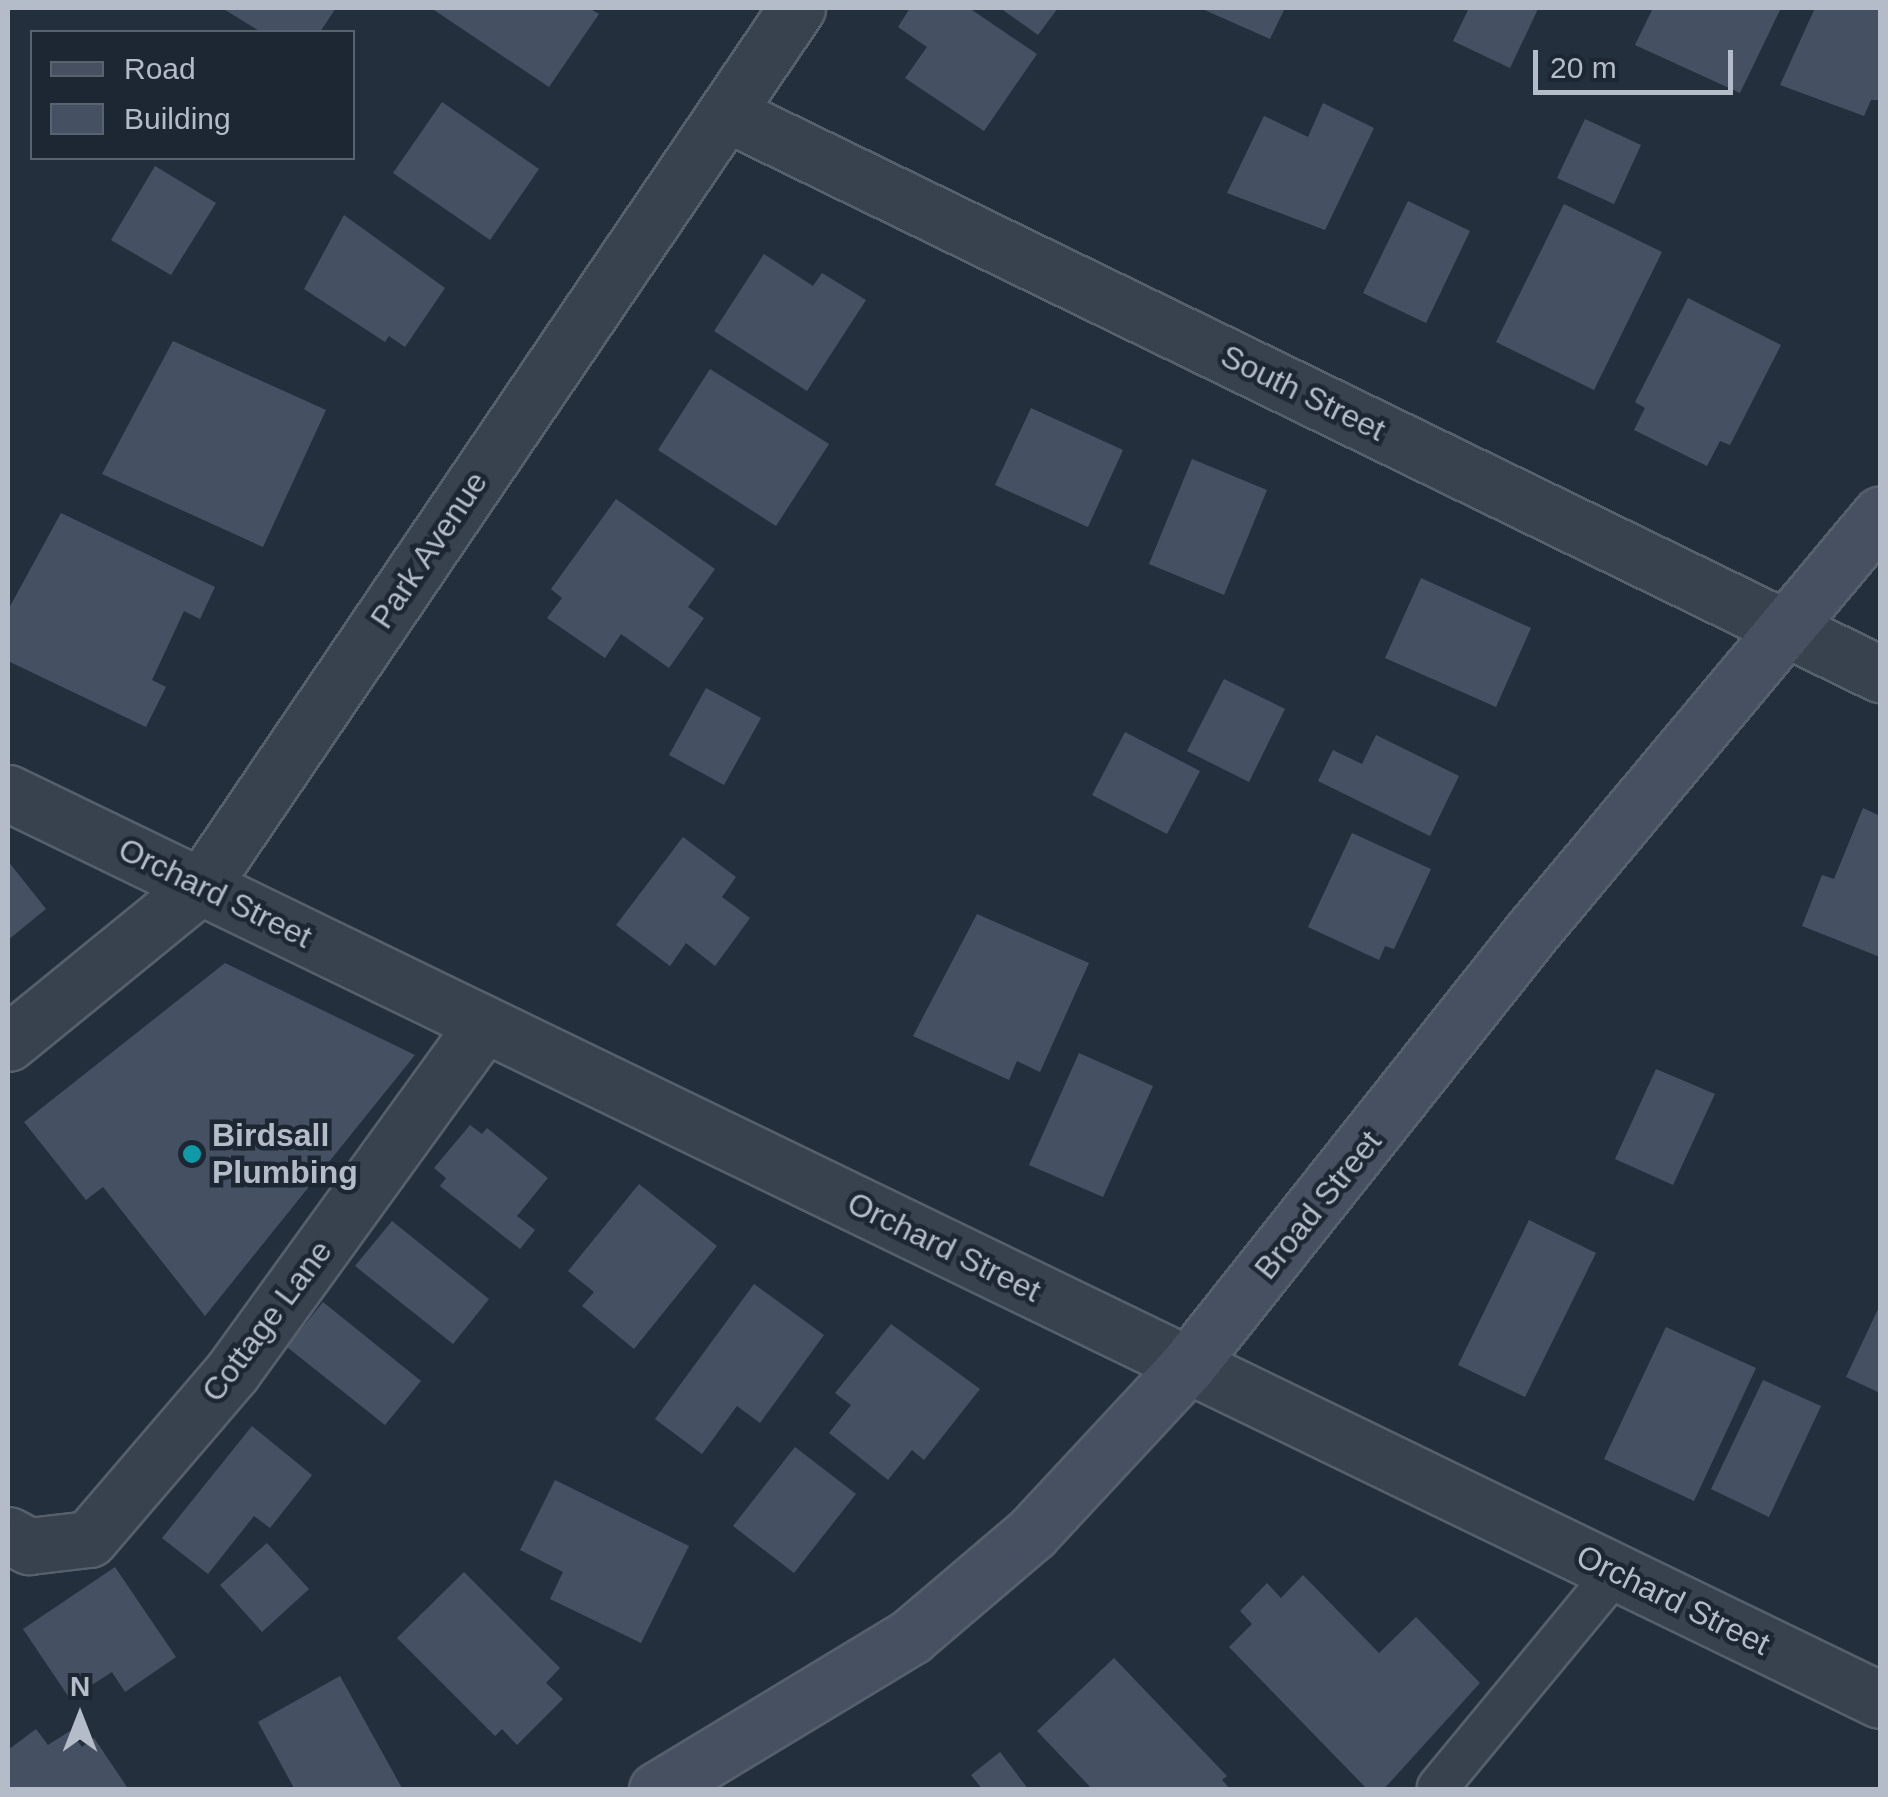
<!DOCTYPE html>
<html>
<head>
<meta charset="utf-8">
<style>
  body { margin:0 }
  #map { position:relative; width:1888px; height:1797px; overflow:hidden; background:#242f3e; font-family:Arial,sans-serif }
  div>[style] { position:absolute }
  .building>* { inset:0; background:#455162 }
  .roads { filter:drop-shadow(2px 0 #565f6c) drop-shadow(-2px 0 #565f6c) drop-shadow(0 2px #565f6c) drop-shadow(0 -2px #565f6c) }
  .service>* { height:40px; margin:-20px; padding:0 20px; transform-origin:20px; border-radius:20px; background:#38414e }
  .minor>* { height:55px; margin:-27.5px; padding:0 27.5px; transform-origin:27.5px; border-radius:27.5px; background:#38414e }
  .secondary>* { height:55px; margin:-27.5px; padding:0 27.5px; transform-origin:27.5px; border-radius:27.5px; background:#465061 }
  .dots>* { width:28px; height:28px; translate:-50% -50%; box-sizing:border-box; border:5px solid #1d2633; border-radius:50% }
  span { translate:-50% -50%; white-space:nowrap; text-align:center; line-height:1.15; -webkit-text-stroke:9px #1d2633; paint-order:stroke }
  .street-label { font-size:32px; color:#b4bcc9 }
  .poi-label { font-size:32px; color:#b4bcc9; font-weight:700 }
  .left { translate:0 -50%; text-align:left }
  .frame { position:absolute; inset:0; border:10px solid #b4bcc9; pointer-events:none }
  .legend { position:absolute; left:30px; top:30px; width:325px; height:130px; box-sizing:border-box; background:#1d2633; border:2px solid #59626f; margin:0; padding:12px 18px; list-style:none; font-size:30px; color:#b4bcc9 }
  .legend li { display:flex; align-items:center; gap:20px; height:50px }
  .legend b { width:50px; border:2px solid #59626f }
  .north { position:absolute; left:30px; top:1667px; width:100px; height:100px; -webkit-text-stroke:8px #1d2633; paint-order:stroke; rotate:0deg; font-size:28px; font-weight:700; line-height:40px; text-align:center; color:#b4bcc9 }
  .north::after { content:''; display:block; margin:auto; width:35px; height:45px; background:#b4bcc9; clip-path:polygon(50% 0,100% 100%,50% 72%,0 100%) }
  .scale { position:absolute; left:1533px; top:50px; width:200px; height:45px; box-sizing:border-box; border:5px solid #b4bcc9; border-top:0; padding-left:12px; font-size:30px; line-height:35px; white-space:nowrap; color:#b4bcc9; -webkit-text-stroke:8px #1d2633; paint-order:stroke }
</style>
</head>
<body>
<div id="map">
  <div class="building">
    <i style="clip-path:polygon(222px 8px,336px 8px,320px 32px,261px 32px)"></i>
    <i style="clip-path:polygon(431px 8px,589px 8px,599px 14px,549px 87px)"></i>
    <i style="clip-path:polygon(910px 8px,969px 8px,1037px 54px,984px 131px,905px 78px,927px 47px,898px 27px)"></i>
    <i style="clip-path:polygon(1000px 8px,1058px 8px,1038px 35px)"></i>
    <i style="clip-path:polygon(1200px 8px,1285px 8px,1270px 39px)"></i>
    <i style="clip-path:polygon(1469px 8px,1538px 9px,1510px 68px,1453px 41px)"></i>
    <i style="clip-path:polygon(1653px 8px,1781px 8px,1740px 93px,1635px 45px)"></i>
    <i style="clip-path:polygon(1815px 8px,1880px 8px,1880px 100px,1871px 100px,1864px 116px,1780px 85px)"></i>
    <i style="clip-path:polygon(442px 102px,539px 169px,490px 240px,393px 173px)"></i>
    <i style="clip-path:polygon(1323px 103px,1374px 128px,1325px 230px,1227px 193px,1264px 116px,1308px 137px)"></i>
    <i style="clip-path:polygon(1585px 119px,1641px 145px,1614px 204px,1557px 178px)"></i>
    <i style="clip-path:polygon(155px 166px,216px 203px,171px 275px,111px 240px)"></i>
    <i style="clip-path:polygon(1408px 201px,1470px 231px,1426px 323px,1363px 293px)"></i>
    <i style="clip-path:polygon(1564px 204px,1662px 252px,1594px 390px,1496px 342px)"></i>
    <i style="clip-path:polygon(344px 215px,445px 288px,405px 347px,389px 336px,385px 342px,304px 289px)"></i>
    <i style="clip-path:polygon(764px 254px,813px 286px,822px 273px,866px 300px,807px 391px,714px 331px)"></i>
    <i style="clip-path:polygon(1688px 298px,1781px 345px,1730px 445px,1720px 441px,1707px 466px,1634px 430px,1645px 408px,1635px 402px)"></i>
    <i style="clip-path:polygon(173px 341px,326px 410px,263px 547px,102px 474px)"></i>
    <i style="clip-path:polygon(710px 369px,829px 444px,776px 526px,658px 450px)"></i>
    <i style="clip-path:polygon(1031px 408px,1123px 450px,1088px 527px,995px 485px)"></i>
    <i style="clip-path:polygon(1192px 459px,1267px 490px,1224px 595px,1149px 564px)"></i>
    <i style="clip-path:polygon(616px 499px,715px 569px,688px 607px,704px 618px,669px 668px,621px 634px,605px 658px,547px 618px,562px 598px,551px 589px)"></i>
    <i style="clip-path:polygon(61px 513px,215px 587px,200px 619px,184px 611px,152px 680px,166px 687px,146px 727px,8px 661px,8px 610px)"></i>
    <i style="clip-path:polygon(1421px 578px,1531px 628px,1496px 707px,1385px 658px)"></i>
    <i style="clip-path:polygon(1224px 679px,1285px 709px,1249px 782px,1187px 751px)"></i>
    <i style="clip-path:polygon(706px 688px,761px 718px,724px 785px,669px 755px)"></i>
    <i style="clip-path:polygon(1125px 732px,1200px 771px,1167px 834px,1092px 795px)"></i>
    <i style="clip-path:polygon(1376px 735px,1459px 776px,1430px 836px,1318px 781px,1333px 750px,1362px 764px)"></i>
    <i style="clip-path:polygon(1863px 808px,1880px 816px,1880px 957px,1802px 926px,1822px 875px,1834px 879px)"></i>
    <i style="clip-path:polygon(1352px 833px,1431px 869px,1394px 949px,1385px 946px,1379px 960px,1308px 927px)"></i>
    <i style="clip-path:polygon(683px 837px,736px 877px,722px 897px,750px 918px,715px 966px,686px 943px,670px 966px,616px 925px)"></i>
    <i style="clip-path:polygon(8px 861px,46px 909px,8px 940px)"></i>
    <i style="clip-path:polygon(977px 914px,1089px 963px,1040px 1072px,1017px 1061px,1009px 1080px,913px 1036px)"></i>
    <i style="clip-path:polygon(225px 963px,415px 1055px,205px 1316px,103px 1187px,86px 1200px,24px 1122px)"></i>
    <i style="clip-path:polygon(1079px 1053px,1153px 1086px,1103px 1197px,1029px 1165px)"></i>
    <i style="clip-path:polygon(1656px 1069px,1715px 1094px,1673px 1185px,1615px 1159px)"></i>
    <i style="clip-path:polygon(470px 1125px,482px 1134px,487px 1128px,548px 1178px,517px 1216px,535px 1230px,520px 1249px,440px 1186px,446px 1178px,434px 1168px)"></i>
    <i style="clip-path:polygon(639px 1184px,717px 1246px,634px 1349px,582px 1306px,594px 1292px,568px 1271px)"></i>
    <i style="clip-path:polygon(1529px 1220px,1596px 1253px,1525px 1397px,1458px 1365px)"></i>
    <i style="clip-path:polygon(392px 1221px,489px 1299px,453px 1344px,355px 1266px)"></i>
    <i style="clip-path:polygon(754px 1284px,824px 1335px,760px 1423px,737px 1406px,702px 1454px,655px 1419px)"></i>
    <i style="clip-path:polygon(323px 1302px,421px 1381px,385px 1425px,287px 1347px)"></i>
    <i style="clip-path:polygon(1880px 1305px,1880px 1393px,1846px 1377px)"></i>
    <i style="clip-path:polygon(891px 1324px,980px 1389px,924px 1460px,912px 1450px,888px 1480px,829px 1433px,851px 1405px,835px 1393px)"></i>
    <i style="clip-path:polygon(1666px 1327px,1756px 1368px,1694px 1501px,1604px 1459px)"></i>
    <i style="clip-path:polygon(1763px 1380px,1821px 1406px,1769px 1517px,1711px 1489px)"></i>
    <i style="clip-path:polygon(252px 1426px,312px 1475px,270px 1528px,254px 1516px,208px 1574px,162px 1538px)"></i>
    <i style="clip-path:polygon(795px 1447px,856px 1494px,794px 1573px,733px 1526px)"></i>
    <i style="clip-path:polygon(555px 1480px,689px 1546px,641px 1643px,550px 1599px,563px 1572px,520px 1550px)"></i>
    <i style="clip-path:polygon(267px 1543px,309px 1589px,262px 1632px,220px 1585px)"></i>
    <i style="clip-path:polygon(115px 1567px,176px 1657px,125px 1692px,112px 1672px,70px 1699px,23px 1629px)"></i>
    <i style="clip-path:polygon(464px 1572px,560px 1668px,546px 1683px,563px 1699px,517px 1745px,502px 1729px,495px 1736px,397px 1638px)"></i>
    <i style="clip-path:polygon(1303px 1575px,1379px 1653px,1416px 1617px,1480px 1683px,1383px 1790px,1368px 1790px,1229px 1647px,1252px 1624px,1240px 1611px,1267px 1583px,1281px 1598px)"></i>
    <i style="clip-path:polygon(1114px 1658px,1227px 1776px,1222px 1780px,1231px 1790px,1093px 1790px,1037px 1731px)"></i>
    <i style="clip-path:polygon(340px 1676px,403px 1790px,295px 1790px,258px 1722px)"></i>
    <i style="clip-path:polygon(36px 1729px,48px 1745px,70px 1731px,82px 1747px,94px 1738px,129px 1790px,8px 1790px,8px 1750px)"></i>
    <i style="clip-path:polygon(1000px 1752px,1029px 1790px,983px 1790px,971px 1775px)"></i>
  </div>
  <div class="roads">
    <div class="service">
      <i style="left:1438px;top:1787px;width:279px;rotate:-50.4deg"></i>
    </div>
    <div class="minor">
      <i style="left:726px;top:113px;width:1283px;rotate:25.93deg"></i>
      <i style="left:8px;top:793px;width:2080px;rotate:25.85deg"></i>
      <i style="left:8px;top:1043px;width:250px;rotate:-39.2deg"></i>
      <i style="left:202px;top:885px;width:1060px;rotate:-55.85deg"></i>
      <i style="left:8px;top:1535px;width:24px;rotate:28deg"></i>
      <i style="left:29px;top:1546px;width:60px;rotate:-6.7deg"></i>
      <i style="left:89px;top:1539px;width:220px;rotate:-49.4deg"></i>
      <i style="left:232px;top:1372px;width:428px;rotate:-54.1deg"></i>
    </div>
    <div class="secondary">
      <i style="left:657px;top:1790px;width:297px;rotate:-31.2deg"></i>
      <i style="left:911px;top:1636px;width:159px;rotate:-40.4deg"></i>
      <i style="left:1032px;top:1533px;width:229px;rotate:-47.1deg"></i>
      <i style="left:1188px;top:1365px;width:557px;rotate:-51.57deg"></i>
      <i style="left:1534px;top:929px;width:540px;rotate:-50.11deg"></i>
    </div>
  </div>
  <div class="dots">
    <i style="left:192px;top:1154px;background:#0f9aa8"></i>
  </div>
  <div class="street-label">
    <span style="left:1303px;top:393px;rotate:26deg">South Street</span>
    <span style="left:429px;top:550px;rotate:-56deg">Park Avenue</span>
    <span style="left:215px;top:893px;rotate:26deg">Orchard Street</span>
    <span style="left:1318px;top:1205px;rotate:-51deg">Broad Street</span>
    <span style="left:944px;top:1247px;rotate:26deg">Orchard Street</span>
    <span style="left:267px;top:1321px;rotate:-53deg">Cottage Lane</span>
    <span style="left:1673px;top:1600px;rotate:26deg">Orchard Street</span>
  </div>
  <div class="poi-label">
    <span class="left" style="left:212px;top:1154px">Birdsall<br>Plumbing</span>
  </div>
  <div class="frame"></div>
  <ul class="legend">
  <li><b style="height:12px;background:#465061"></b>Road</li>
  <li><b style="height:28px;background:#455162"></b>Building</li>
  </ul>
  <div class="north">N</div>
  <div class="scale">20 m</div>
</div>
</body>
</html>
